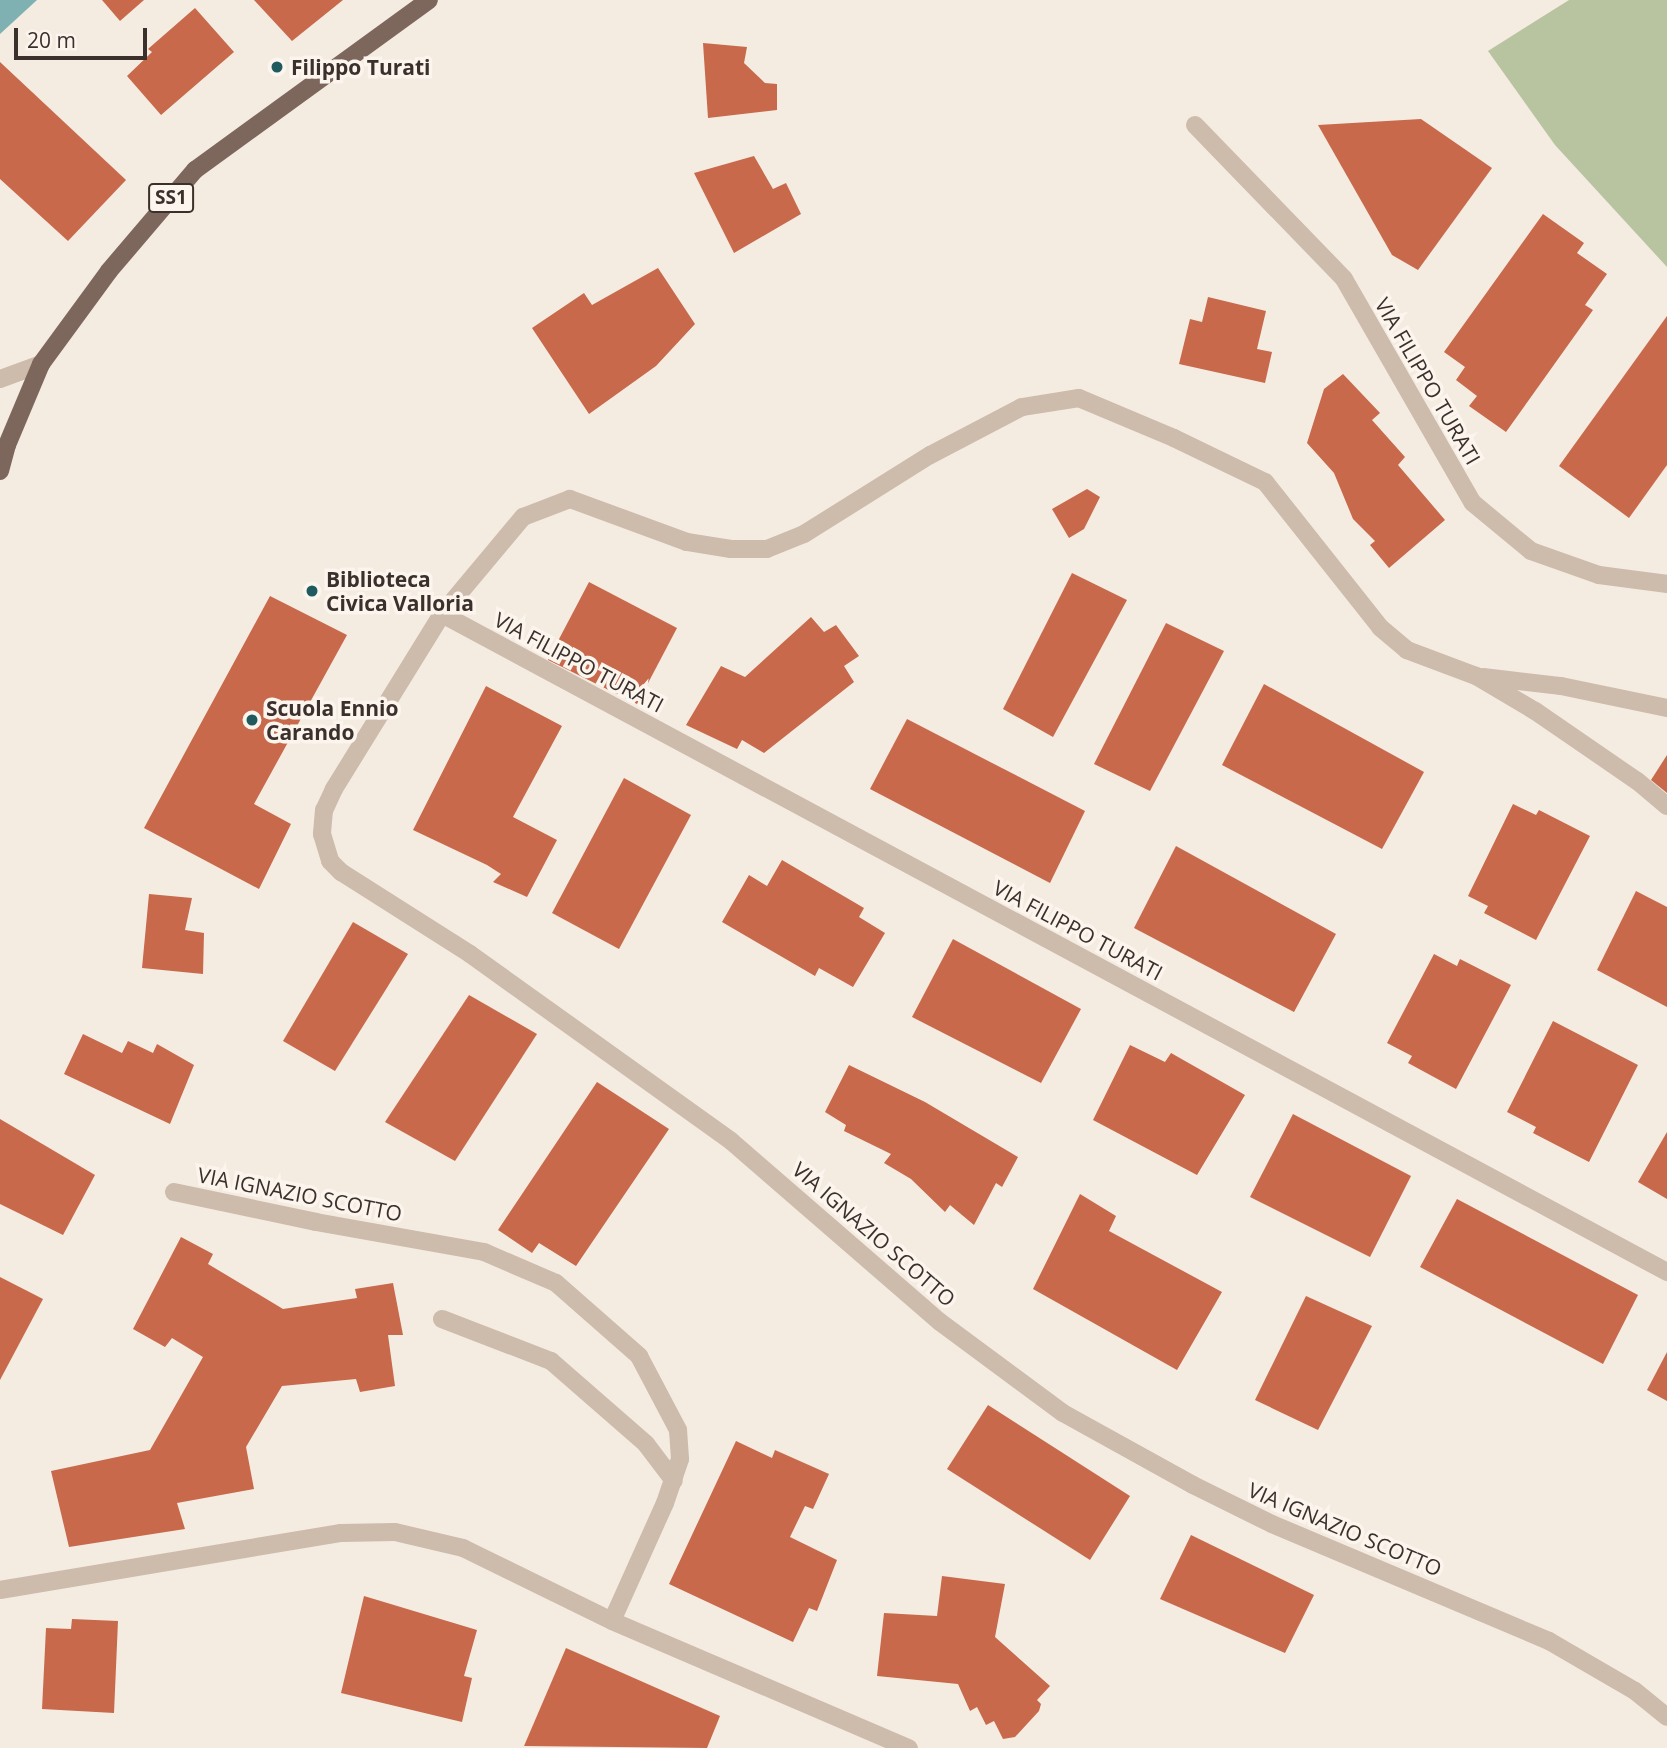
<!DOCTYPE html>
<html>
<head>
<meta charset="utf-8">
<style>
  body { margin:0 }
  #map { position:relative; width:1667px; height:1748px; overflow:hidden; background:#f4ebe1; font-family:"Open Sans",sans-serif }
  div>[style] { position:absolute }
  .green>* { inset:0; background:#b8c4a0 }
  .water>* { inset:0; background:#7fb0b2 }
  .building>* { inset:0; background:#c8694b }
  .service>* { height:18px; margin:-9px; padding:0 9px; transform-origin:9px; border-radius:9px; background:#cdbbac }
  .minor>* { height:18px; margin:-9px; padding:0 9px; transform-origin:9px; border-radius:9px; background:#cdbbac }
  .primary>* { height:18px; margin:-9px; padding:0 9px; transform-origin:9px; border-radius:9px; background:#7d675c }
  .dots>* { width:19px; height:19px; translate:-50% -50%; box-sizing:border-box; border:4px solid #fbf5ee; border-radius:50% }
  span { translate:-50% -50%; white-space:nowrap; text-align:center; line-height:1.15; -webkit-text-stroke:7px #fbf5ee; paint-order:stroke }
  .shield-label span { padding:2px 5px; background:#fbf5ee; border:2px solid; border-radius:5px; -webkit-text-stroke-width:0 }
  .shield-label { font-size:19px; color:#3b302b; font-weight:700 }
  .poi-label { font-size:21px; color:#3b302b; font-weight:700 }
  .left { translate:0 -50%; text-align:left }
  .street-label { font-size:21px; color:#3b302b }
  .scale { position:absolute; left:14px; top:28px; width:133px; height:32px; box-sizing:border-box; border:4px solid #3b302b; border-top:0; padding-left:9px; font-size:21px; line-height:24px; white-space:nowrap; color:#3b302b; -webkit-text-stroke:5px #fbf5ee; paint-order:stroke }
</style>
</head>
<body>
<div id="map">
  <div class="green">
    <i style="clip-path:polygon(1569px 0,1667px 0,1667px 267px,1555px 145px,1488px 51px)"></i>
  </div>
  <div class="water">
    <i style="clip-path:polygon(0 0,37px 0,0 34px)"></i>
  </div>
  <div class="building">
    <i style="clip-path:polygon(102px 0,144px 0,120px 21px)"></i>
    <i style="clip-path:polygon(254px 0,343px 0,292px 41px)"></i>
    <i style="clip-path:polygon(195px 8px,234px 52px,161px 115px,127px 76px,152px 52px,148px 49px)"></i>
    <i style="clip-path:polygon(703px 43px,747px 47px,744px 63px,765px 83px,777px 84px,777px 110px,708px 118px)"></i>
    <i style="clip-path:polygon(0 62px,126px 180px,68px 241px,0 179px)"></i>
    <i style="clip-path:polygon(1421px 119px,1492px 168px,1418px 270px,1392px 255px,1318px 125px)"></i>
    <i style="clip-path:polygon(754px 156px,773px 189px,786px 183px,801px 214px,734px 253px,694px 173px)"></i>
    <i style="clip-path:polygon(1543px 214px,1584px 243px,1577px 253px,1607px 274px,1585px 305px,1593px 310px,1506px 432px,1469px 406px,1477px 396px,1456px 380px,1465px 367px,1444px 352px)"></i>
    <i style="clip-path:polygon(658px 268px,695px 324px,656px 366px,589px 414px,532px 328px,584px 293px,592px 305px)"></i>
    <i style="clip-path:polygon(1208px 297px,1266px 311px,1257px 349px,1272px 352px,1265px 383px,1179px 364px,1190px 319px,1202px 322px)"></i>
    <i style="clip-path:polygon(1667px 316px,1667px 465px,1629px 518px,1559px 466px)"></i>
    <i style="clip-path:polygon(1343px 374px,1380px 413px,1372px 420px,1405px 457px,1398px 465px,1445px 520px,1389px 568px,1370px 545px,1375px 541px,1353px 519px,1334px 473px,1307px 443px,1324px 389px)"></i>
    <i style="clip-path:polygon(1087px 489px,1100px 497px,1084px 529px,1069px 538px,1052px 509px)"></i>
    <i style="clip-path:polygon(1072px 573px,1127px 600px,1053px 737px,1003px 709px)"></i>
    <i style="clip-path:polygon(589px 582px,677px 628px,637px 704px,548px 660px)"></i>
    <i style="clip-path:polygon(270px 596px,347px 635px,254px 804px,291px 824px,259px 889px,144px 828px)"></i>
    <i style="clip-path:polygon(811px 617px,824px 632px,836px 625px,859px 656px,844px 666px,854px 682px,764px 753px,742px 740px,737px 749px,686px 725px,721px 666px,745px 677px)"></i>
    <i style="clip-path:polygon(1166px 623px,1224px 651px,1150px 791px,1094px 764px)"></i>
    <i style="clip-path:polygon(1264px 684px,1424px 772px,1382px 849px,1222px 765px)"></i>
    <i style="clip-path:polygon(486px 686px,562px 726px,513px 817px,557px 840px,527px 897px,493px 882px,501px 874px,487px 865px,413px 830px)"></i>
    <i style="clip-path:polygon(907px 719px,1085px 811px,1050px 883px,870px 789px)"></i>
    <i style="clip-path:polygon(1667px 755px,1667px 793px,1651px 780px)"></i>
    <i style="clip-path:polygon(624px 778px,691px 815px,619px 949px,552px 913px)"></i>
    <i style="clip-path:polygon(1513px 804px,1536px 815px,1539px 810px,1590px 836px,1536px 940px,1484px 913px,1488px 906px,1468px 896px)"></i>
    <i style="clip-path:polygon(1176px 846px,1336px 934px,1294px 1012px,1134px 928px)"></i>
    <i style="clip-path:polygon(782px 860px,864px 908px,859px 917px,885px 933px,853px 987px,819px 968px,815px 976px,722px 922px,749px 875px,767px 886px)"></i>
    <i style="clip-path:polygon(1636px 891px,1667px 907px,1667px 1007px,1597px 970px)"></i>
    <i style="clip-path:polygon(149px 894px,192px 898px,185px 930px,204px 933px,203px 974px,142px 968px)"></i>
    <i style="clip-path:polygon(353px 922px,408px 954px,335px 1071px,283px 1041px)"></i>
    <i style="clip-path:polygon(953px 939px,1081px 1009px,1041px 1083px,912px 1017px)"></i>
    <i style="clip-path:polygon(1434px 954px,1457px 966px,1460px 959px,1511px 985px,1456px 1089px,1408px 1063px,1412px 1056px,1387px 1043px)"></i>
    <i style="clip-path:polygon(469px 995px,537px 1034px,455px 1161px,385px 1122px)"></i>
    <i style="clip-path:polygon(1553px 1021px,1638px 1065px,1589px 1162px,1533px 1133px,1536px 1127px,1507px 1112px)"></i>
    <i style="clip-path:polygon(83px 1034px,122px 1053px,128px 1041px,153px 1053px,157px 1044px,194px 1065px,170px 1124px,64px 1074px)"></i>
    <i style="clip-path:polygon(1130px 1045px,1165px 1062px,1171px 1053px,1245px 1095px,1197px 1175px,1093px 1120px)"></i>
    <i style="clip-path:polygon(849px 1065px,925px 1102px,1018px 1157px,1002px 1187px,996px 1183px,974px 1225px,950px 1205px,945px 1212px,911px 1179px,884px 1163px,891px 1154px,844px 1131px,846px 1125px,825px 1112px)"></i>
    <i style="clip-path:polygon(597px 1082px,669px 1129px,576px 1266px,539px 1243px,532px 1253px,498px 1230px)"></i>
    <i style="clip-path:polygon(1293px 1114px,1411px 1176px,1370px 1257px,1250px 1197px)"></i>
    <i style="clip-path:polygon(0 1119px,95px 1175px,63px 1235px,0 1204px)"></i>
    <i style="clip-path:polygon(1667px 1132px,1667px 1199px,1638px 1182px)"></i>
    <i style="clip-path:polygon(1080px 1194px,1116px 1216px,1109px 1231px,1222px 1292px,1177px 1370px,1033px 1289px)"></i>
    <i style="clip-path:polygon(1457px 1199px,1638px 1295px,1603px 1364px,1420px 1267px)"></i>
    <i style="clip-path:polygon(181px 1237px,213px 1254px,208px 1264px,283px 1309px,357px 1298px,355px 1289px,393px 1283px,403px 1335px,388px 1335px,395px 1386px,360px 1392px,356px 1379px,282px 1386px,246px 1447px,254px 1489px,177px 1503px,185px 1529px,69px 1547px,51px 1471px,150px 1450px,203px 1357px,172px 1338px,165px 1347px,133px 1329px)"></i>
    <i style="clip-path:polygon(0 1277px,43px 1299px,0 1380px)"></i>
    <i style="clip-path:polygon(1306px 1296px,1372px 1326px,1318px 1430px,1255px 1400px)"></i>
    <i style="clip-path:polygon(1667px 1352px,1667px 1401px,1647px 1390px)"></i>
    <i style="clip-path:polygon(988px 1405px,1130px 1496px,1090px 1560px,947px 1469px)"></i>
    <i style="clip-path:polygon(736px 1441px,772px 1458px,775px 1450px,829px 1474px,813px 1509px,805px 1506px,790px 1537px,837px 1560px,817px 1611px,809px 1608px,793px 1642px,669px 1584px)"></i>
    <i style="clip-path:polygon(1191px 1535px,1314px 1595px,1285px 1653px,1160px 1599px)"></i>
    <i style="clip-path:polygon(942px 1576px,1005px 1584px,995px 1637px,1050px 1686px,1037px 1700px,1041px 1704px,1039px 1711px,1015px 1737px,1003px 1739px,994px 1721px,986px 1725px,977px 1707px,970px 1711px,958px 1684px,877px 1676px,884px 1613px,937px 1616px)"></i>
    <i style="clip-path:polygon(364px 1596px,477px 1630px,464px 1676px,472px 1678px,462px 1722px,341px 1693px)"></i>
    <i style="clip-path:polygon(72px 1619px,118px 1621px,114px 1713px,42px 1709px,46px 1628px,71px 1629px)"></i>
    <i style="clip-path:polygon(566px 1648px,720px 1716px,707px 1748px,524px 1746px)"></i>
  </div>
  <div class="service">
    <i style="left:442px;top:1319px;width:117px;rotate:21.1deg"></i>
    <i style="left:551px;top:1361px;width:126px;rotate:41.1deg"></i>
    <i style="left:646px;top:1444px;width:46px;rotate:52.9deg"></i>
  </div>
  <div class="minor">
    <i style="left:1195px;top:125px;width:214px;rotate:45.9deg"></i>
    <i style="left:1344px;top:279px;width:258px;rotate:60.1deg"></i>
    <i style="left:1473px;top:503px;width:75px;rotate:39.6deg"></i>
    <i style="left:1531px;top:551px;width:72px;rotate:19.4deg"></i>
    <i style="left:1599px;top:575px;width:69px;rotate:7.5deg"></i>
    <i style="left:0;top:379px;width:44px;rotate:-20.1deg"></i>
    <i style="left:442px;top:614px;width:1391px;rotate:28.24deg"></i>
    <i style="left:1483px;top:677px;width:79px;rotate:6.6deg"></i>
    <i style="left:1561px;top:686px;width:108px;rotate:11.7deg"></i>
    <i style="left:1667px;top:806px;width:39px;rotate:-140deg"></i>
    <i style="left:1637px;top:781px;width:124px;rotate:-145.5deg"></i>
    <i style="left:1535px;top:711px;width:69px;rotate:-149.3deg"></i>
    <i style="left:1476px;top:676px;width:74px;rotate:-159.4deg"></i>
    <i style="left:1407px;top:650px;width:35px;rotate:-140deg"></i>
    <i style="left:1380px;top:627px;width:185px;rotate:-128.4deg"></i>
    <i style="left:1265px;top:482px;width:101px;rotate:-154.2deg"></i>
    <i style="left:1174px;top:438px;width:103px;rotate:-157.2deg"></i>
    <i style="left:1079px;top:398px;width:58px;rotate:171deg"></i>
    <i style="left:1022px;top:407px;width:104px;rotate:152.4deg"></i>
    <i style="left:930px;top:455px;width:149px;rotate:147.9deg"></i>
    <i style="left:804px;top:534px;width:40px;rotate:158deg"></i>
    <i style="left:767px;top:549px;width:36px;rotate:180deg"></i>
    <i style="left:731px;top:549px;width:45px;rotate:-171deg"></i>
    <i style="left:687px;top:542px;width:125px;rotate:-159.8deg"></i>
    <i style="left:570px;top:499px;width:50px;rotate:159deg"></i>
    <i style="left:523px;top:517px;width:126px;rotate:129.9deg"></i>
    <i style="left:442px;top:614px;width:206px;rotate:121.7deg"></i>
    <i style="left:334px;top:789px;width:23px;rotate:115deg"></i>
    <i style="left:324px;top:810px;width:24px;rotate:95deg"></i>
    <i style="left:322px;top:834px;width:28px;rotate:73deg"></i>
    <i style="left:330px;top:861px;width:16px;rotate:45deg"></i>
    <i style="left:341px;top:872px;width:153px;rotate:32.4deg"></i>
    <i style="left:470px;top:954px;width:321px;rotate:35.6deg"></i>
    <i style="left:731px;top:1141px;width:276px;rotate:40.9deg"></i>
    <i style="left:940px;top:1322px;width:153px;rotate:36.5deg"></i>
    <i style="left:1063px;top:1413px;width:149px;rotate:29deg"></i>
    <i style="left:1193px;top:1485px;width:88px;rotate:26.3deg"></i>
    <i style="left:1272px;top:1524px;width:301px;rotate:22.9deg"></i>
    <i style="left:1549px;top:1641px;width:99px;rotate:30.2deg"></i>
    <i style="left:1635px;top:1691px;width:41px;rotate:39.1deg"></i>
    <i style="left:174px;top:1192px;width:145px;rotate:11.9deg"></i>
    <i style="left:316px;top:1222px;width:171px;rotate:10.1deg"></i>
    <i style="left:484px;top:1252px;width:78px;rotate:23.3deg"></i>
    <i style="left:556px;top:1283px;width:111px;rotate:41.3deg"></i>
    <i style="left:639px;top:1356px;width:84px;rotate:62.2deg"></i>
    <i style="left:678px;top:1430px;width:29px;rotate:86deg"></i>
    <i style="left:680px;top:1459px;width:46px;rotate:108.8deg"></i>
    <i style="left:665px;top:1503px;width:129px;rotate:114.2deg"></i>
    <i style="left:0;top:1590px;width:346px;rotate:-9.5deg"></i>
    <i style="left:341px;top:1533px;width:54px;rotate:-1.1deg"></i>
    <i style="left:395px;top:1532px;width:70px;rotate:13.2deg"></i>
    <i style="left:463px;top:1548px;width:166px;rotate:26.1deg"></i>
    <i style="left:612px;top:1621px;width:323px;rotate:23.2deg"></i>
  </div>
  <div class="primary">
    <i style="left:0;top:471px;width:27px;rotate:-75deg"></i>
    <i style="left:7px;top:445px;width:88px;rotate:-67.2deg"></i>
    <i style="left:41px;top:364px;width:115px;rotate:-53.8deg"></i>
    <i style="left:109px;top:271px;width:133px;rotate:-49.6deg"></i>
    <i style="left:195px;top:170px;width:289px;rotate:-36deg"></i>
  </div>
  <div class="dots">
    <i style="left:277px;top:67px;background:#1f5a5e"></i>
    <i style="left:312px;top:591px;background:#1f5a5e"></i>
    <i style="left:252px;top:720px;background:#1f5a5e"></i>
  </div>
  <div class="shield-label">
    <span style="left:171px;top:198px">SS1</span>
  </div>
  <div class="poi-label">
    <span class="left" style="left:291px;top:67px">Filippo Turati</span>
    <span class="left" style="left:326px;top:591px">Biblioteca<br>Civica Valloria</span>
    <span class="left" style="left:266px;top:720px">Scuola Ennio<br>Carando</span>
  </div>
  <div class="street-label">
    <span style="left:1428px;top:381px;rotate:60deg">VIA FILIPPO TURATI</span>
    <span style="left:579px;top:662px;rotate:28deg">VIA FILIPPO TURATI</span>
    <span style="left:1078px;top:930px;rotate:28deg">VIA FILIPPO TURATI</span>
    <span style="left:300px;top:1194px;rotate:11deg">VIA IGNAZIO SCOTTO</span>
    <span style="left:874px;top:1234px;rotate:41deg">VIA IGNAZIO SCOTTO</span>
    <span style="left:1345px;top:1529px;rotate:23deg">VIA IGNAZIO SCOTTO</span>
  </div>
  <div class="scale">20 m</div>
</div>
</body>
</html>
